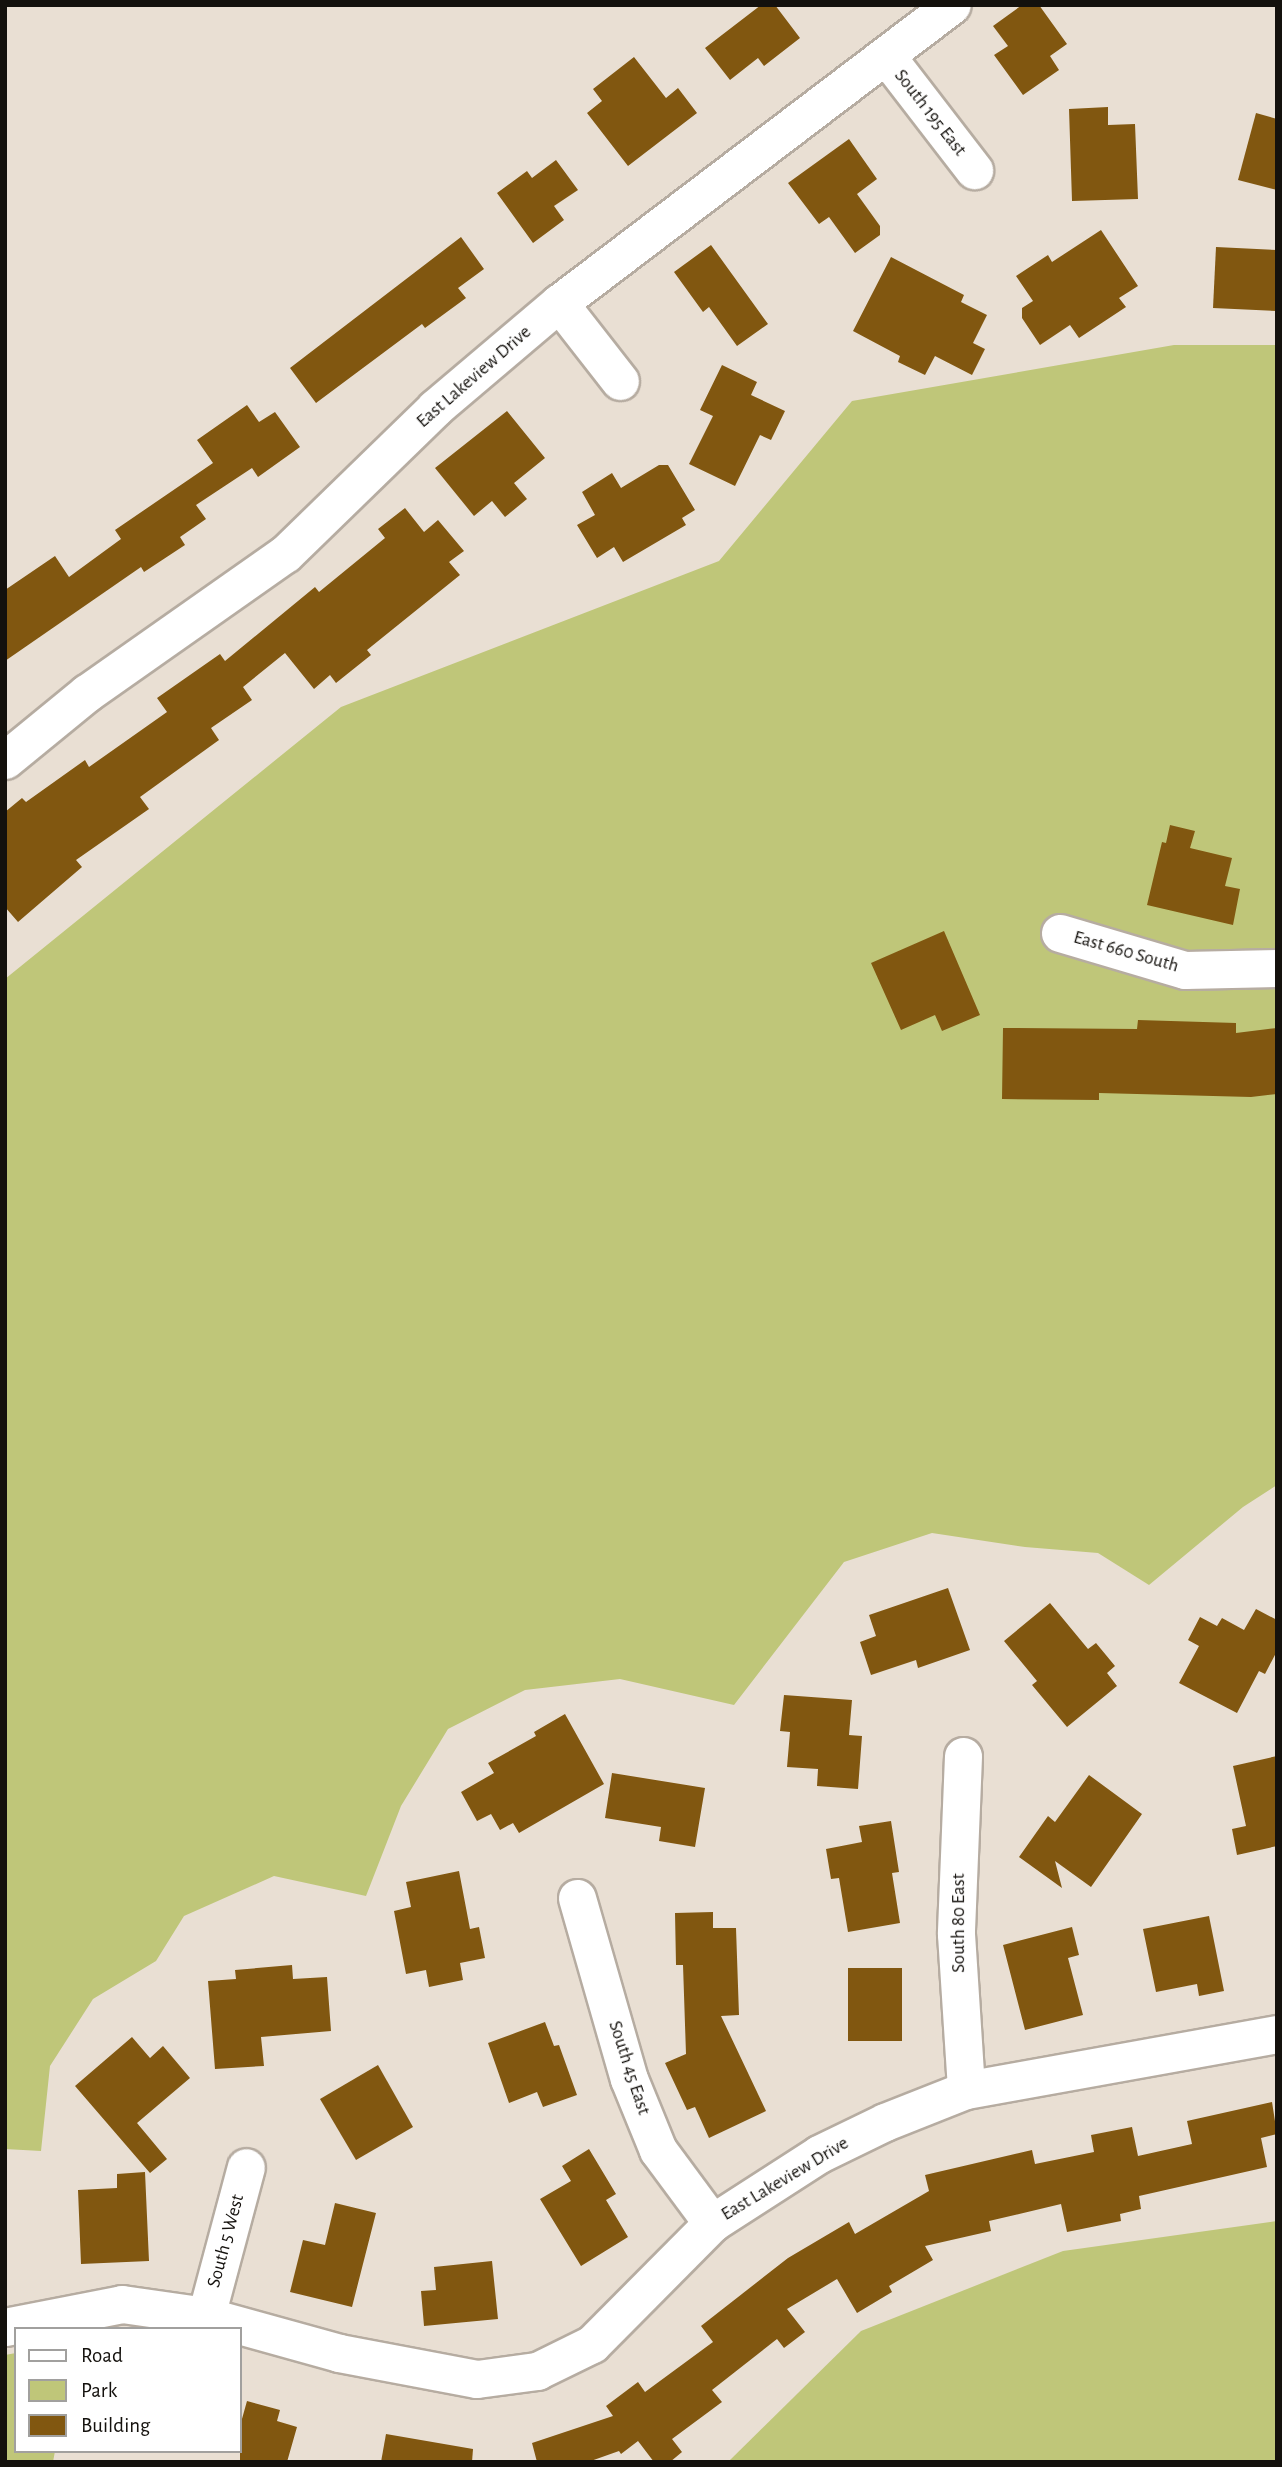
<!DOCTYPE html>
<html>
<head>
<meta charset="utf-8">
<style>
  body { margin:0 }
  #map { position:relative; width:1282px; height:2467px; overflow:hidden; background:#e9dfd3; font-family:"Alegreya Sans",sans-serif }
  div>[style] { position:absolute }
  .green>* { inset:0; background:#bfc679 }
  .building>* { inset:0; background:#815710 }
  .roads { filter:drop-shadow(2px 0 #b6aca1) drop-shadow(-2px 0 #b6aca1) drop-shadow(0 2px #b6aca1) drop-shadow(0 -2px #b6aca1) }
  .minor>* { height:37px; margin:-18.5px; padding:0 18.5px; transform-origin:18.5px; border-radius:18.5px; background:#fff }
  span { translate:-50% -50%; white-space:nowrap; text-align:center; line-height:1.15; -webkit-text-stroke:7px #fff; paint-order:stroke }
  .street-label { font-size:19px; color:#14110d }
  .frame { position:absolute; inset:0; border:7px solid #14110d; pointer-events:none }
  .legend { position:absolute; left:14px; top:2327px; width:228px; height:126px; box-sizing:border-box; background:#fff; border:2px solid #a1a09e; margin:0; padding:9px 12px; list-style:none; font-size:21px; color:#14110d }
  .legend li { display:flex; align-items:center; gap:14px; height:35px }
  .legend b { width:35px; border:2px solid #a1a09e }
</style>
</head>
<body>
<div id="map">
  <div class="green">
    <i style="clip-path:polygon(1174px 345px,1277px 345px,1277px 1485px,1243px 1507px,1149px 1585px,1098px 1553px,1025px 1547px,932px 1533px,844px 1562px,734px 1705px,620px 1679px,525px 1690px,448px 1729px,401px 1806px,366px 1896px,274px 1876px,184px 1916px,156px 1961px,93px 1999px,50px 2066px,41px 2151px,5px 2149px,5px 979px,341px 707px,719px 561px,852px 401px)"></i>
    <i style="clip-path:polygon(1277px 2221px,1277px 2462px,728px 2462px,861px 2331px,1063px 2251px)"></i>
    <i style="clip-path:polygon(16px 2353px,16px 2451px,55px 2451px,53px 2462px,5px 2462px,5px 2355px)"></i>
  </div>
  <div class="building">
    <i style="clip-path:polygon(761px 5px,775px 5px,800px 38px,764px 66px,758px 58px,730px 80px,705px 48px)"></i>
    <i style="clip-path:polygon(1022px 5px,1039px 5px,1067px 44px,1050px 56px,1059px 70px,1023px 95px,994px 55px,1008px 46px,993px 26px)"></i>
    <i style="clip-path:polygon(634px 57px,666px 98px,678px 88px,697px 113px,628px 166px,587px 113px,602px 101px,593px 89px)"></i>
    <i style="clip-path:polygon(1108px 107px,1108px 125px,1135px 124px,1138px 199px,1072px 201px,1069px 109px)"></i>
    <i style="clip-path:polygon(1256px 113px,1277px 119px,1277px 190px,1238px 180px)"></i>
    <i style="clip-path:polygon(849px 139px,877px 179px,857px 194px,880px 226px,880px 235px,855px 253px,829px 217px,819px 224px,788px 183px)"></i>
    <i style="clip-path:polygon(556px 160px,578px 190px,554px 206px,564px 220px,533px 243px,497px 193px,527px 171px,532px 178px)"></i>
    <i style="clip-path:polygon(1101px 230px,1138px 286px,1119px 298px,1126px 307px,1079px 338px,1070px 325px,1040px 345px,1022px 318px,1022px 308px,1033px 301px,1016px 276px,1048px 255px,1052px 262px)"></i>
    <i style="clip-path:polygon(461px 237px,484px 269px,458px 288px,466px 298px,425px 328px,422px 324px,316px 403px,290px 368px)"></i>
    <i style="clip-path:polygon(711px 245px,768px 324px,737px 346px,709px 307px,703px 312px,674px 272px)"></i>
    <i style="clip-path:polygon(1216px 247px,1277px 250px,1277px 311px,1213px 308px)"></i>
    <i style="clip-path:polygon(891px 257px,964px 295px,961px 302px,987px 315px,973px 343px,985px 349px,972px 375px,935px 356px,925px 375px,898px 362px,900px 356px,853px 331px)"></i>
    <i style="clip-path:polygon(722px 365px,757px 382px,751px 395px,785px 411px,771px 440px,760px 435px,735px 486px,689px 464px,713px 416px,700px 410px)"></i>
    <i style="clip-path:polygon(247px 405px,259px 422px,275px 412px,300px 447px,258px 477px,252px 468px,196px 505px,206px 519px,180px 537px,185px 545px,144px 572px,141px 567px,5px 661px,5px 590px,55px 556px,69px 577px,121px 539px,115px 530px,213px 463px,197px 440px)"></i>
    <i style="clip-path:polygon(507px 411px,545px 458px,514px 483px,527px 499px,505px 517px,492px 501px,474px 516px,435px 468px)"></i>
    <i style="clip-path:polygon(659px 465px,668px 465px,695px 510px,682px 518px,686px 525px,623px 562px,614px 547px,597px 558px,577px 525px,595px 515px,582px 492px,612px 473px,621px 488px)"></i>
    <i style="clip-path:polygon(405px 508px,424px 532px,438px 520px,464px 551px,449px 562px,460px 575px,367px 650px,371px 655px,336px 683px,330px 675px,314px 689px,285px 653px,243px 687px,252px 700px,211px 728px,219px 740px,140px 797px,149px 809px,76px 860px,82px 867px,18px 922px,5px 907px,5px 812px,22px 798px,26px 802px,85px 760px,89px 767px,167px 712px,157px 698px,220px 654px,225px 661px,315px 587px,319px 592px,385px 538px,378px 529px)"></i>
    <i style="clip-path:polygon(1170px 825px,1195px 831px,1190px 848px,1232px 858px,1225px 886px,1240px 889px,1233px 925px,1147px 905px,1162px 842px,1166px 843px)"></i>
    <i style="clip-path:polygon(944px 931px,980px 1015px,942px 1031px,935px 1015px,901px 1030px,871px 963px)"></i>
    <i style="clip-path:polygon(1138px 1020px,1236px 1023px,1236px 1033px,1277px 1028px,1277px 1094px,1251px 1097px,1099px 1093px,1099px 1100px,1002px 1099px,1003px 1028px,1137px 1029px)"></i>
    <i style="clip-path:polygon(948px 1588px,970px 1650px,918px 1668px,916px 1660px,871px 1675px,860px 1642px,876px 1636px,869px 1615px)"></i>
    <i style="clip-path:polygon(1050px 1603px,1088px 1649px,1096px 1643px,1115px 1666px,1107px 1673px,1117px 1686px,1067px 1727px,1032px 1685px,1037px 1681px,1004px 1641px)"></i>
    <i style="clip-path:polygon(1256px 1609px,1277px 1620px,1277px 1651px,1265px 1674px,1259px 1671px,1237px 1713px,1179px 1683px,1199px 1646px,1188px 1640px,1200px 1617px,1217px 1626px,1222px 1618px,1244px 1630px)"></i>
    <i style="clip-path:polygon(784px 1695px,852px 1700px,849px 1735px,862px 1736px,858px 1789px,817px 1786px,818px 1769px,787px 1767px,790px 1732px,780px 1731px)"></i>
    <i style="clip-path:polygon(565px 1714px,604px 1784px,519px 1833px,513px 1823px,500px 1830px,491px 1814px,477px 1821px,461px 1792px,494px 1773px,488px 1763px,536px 1736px,534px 1732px)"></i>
    <i style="clip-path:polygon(1277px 1756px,1277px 1846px,1237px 1855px,1232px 1829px,1246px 1826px,1233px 1766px)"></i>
    <i style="clip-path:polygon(612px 1773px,705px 1788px,695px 1847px,659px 1841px,661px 1827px,605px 1818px)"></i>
    <i style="clip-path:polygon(1089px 1775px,1142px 1814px,1091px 1887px,1055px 1861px,1062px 1888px,1019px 1857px,1048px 1816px,1055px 1822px)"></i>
    <i style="clip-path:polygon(891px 1821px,899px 1872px,892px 1873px,900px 1923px,848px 1932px,839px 1878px,831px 1879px,826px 1849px,862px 1842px,859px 1826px)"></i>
    <i style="clip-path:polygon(459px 1871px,470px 1929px,479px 1927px,485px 1958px,460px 1963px,463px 1980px,429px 1987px,426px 1970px,406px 1974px,394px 1911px,411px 1907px,406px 1882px)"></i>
    <i style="clip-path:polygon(713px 1912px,713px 1928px,736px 1928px,739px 2015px,721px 2016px,766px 2111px,709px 2138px,695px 2107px,687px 2110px,665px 2063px,686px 2054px,683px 1965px,676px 1965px,675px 1913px)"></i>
    <i style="clip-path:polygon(1209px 1916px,1224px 1991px,1199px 1996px,1197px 1984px,1156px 1992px,1143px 1929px)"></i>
    <i style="clip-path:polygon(1072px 1927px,1079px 1955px,1068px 1958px,1083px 2015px,1025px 2030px,1003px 1945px)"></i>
    <i style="clip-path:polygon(292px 1965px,293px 1979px,327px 1977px,331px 2031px,261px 2037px,264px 2066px,215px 2069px,208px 1981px,236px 1979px,235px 1970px)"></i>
    <i style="clip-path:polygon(848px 1968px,902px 1968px,902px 2041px,848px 2041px)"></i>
    <i style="clip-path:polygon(545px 2022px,554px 2046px,559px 2045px,577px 2095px,543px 2107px,537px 2092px,509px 2103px,488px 2043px)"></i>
    <i style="clip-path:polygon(132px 2037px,150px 2058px,163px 2046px,190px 2078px,137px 2123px,167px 2159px,150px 2173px,75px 2086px)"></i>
    <i style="clip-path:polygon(378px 2065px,413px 2127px,356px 2160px,320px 2099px)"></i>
    <i style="clip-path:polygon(1272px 2102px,1277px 2134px,1261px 2138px,1267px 2167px,1139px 2196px,1141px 2209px,1120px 2214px,1121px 2221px,1067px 2232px,1061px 2204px,989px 2221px,991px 2231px,925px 2246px,933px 2260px,889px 2286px,892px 2292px,857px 2313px,837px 2279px,787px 2309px,805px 2332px,784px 2348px,777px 2339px,712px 2390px,722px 2402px,672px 2439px,682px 2452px,670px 2462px,654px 2462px,638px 2441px,621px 2454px,619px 2451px,588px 2462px,537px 2462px,532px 2443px,613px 2416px,606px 2406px,638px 2382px,645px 2392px,713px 2342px,701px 2326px,788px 2258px,849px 2222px,855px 2234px,929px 2191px,925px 2175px,1032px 2150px,1035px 2164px,1094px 2152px,1091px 2135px,1132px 2127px,1138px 2156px,1192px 2144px,1187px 2121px)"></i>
    <i style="clip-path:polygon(589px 2149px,616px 2194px,606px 2200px,628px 2237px,581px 2266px,540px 2199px,571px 2181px,562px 2166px)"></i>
    <i style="clip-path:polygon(145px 2172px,149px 2261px,81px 2264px,78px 2190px,117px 2188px,117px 2174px)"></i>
    <i style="clip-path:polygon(335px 2203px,376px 2213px,352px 2307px,290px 2292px,303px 2240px,325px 2245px)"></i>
    <i style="clip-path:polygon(492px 2261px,498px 2319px,424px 2326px,421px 2291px,436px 2290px,434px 2267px)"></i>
    <i style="clip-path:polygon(247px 2401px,280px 2410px,277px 2421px,297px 2427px,287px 2462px,240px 2462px,240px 2426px)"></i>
    <i style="clip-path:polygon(386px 2434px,473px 2449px,472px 2462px,381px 2462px)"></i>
  </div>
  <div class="roads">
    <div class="minor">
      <i style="left:887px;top:57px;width:143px;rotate:52.4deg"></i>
      <i style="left:559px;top:303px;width:99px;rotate:52deg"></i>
      <i style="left:5px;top:760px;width:106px;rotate:-39.3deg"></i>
      <i style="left:87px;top:693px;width:242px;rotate:-35.1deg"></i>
      <i style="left:285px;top:554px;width:209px;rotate:-44.2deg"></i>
      <i style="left:435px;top:408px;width:162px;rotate:-40.3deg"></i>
      <i style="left:559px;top:303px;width:493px;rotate:-37.2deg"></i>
      <i style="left:1060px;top:933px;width:130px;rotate:16.5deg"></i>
      <i style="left:1185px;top:970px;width:92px;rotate:-1.2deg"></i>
      <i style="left:963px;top:1756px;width:178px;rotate:92.3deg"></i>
      <i style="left:956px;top:1934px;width:156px;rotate:86.3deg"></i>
      <i style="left:577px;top:1898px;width:188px;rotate:74deg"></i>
      <i style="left:629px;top:2079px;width:77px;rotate:67.8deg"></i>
      <i style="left:658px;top:2150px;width:91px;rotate:53.5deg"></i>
      <i style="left:206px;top:2316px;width:154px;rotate:-75deg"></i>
      <i style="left:5px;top:2327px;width:119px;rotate:-11.1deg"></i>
      <i style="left:122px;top:2304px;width:85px;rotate:8.1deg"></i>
      <i style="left:206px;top:2316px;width:138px;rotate:15.5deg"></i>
      <i style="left:339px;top:2353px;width:140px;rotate:10.7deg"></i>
      <i style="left:477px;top:2379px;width:61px;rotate:-7.6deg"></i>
      <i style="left:537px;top:2371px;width:61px;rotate:-26.1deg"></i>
      <i style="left:592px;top:2344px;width:170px;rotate:-45.2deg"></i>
      <i style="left:712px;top:2223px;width:127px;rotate:-32.8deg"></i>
      <i style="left:819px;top:2154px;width:73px;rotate:-25.9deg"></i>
      <i style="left:885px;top:2122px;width:87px;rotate:-21.6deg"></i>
      <i style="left:966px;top:2090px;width:316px;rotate:-10.2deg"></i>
    </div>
  </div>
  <div class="street-label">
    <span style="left:930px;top:113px;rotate:52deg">South 195 East</span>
    <span style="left:474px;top:377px;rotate:-41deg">East Lakeview Drive</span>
    <span style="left:1126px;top:952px;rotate:16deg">East 660 South</span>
    <span style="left:959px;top:1923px;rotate:-90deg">South 80 East</span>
    <span style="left:629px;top:2068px;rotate:72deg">South 45 East</span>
    <span style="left:785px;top:2179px;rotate:-31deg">East Lakeview Drive</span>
    <span style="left:226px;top:2241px;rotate:-75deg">South 5 West</span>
  </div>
  <div class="frame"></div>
  <ul class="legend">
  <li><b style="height:9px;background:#fff"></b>Road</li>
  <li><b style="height:19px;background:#bfc679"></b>Park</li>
  <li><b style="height:19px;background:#815710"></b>Building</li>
  </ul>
</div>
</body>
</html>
